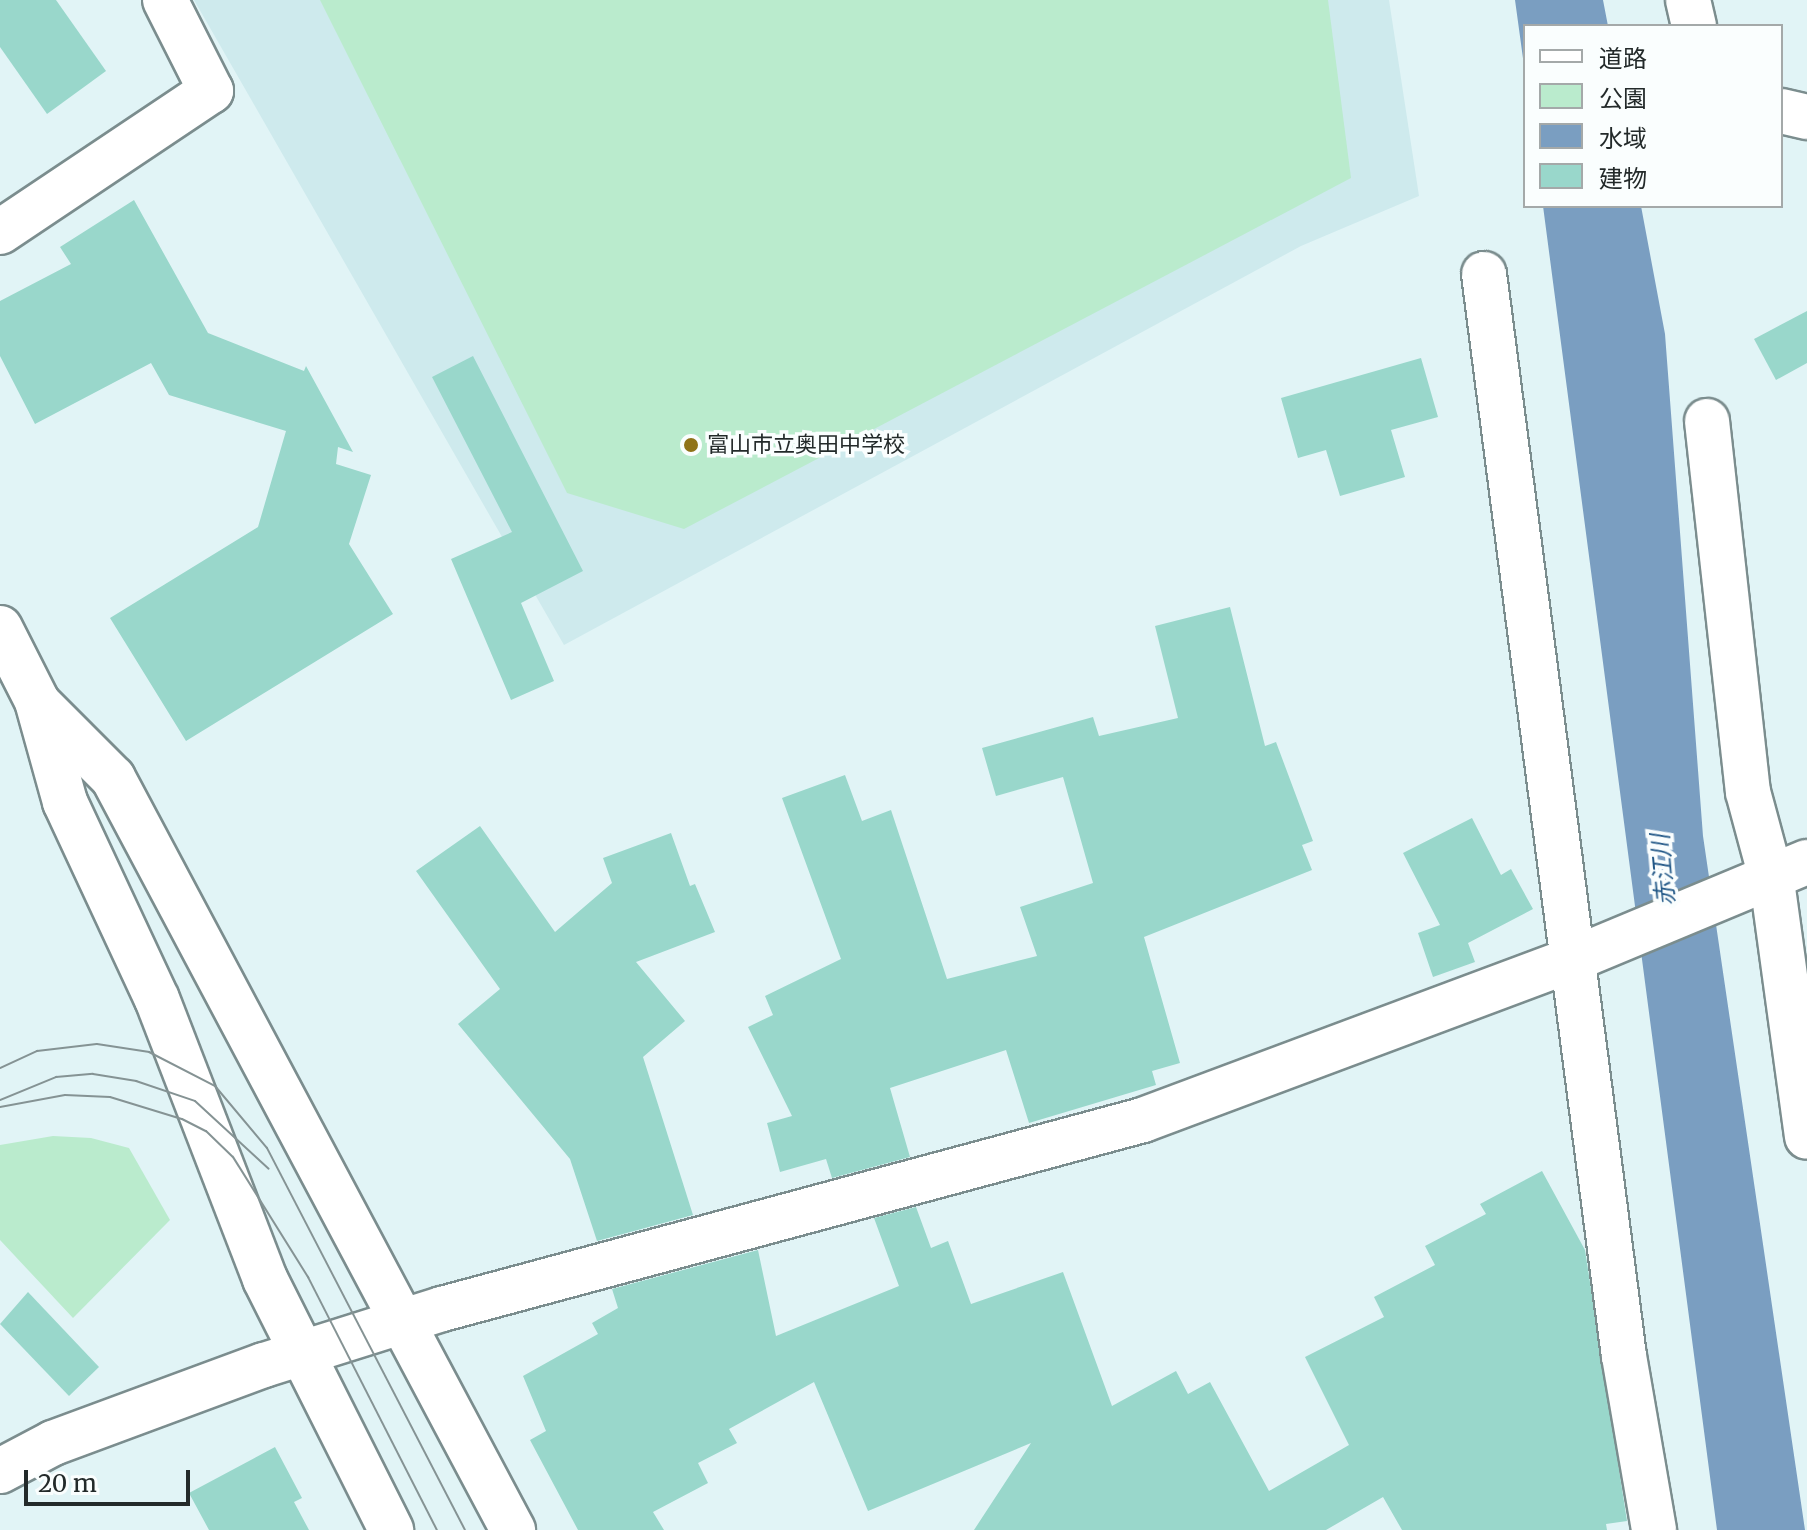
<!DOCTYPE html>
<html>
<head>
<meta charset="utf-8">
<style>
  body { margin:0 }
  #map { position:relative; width:1807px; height:1530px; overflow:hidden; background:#e1f4f6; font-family:Merriweather,"Noto Sans JP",serif }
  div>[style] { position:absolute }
  .built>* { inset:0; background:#ceeaed }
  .green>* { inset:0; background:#baebcd }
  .water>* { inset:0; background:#7a9ec1 }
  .building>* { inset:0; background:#99d7cb }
  .roads { filter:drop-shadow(2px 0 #7b8d8e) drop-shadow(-2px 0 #7b8d8e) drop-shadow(0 2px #7b8d8e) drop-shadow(0 -2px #7b8d8e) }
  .minor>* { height:44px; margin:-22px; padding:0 22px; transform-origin:22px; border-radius:22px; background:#fff }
  .tram>* { height:2px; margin:-1px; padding:0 1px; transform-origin:1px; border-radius:1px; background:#859394 }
  .dots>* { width:22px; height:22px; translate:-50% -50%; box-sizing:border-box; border:4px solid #fafefe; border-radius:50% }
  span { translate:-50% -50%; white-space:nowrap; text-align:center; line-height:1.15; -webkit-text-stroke:7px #fafefe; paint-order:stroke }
  .poi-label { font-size:22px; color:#232a2a }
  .left { translate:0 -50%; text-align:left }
  .water-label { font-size:24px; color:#225887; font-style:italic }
  .legend { position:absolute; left:1523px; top:24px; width:260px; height:184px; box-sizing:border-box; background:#fafefe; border:2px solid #a4a9a9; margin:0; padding:10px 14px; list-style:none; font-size:24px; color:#232a2a }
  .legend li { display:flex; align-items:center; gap:16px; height:40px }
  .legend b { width:40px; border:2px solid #a4a9a9 }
  .scale { position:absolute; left:24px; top:1470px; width:166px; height:36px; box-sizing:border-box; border:4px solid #232a2a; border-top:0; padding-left:10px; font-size:24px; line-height:28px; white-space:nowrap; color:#232a2a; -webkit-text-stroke:6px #fafefe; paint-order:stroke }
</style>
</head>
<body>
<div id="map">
  <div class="built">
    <i style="clip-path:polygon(194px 0,1389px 0,1419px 196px,1301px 246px,564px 645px)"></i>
  </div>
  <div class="green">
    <i style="clip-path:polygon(320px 0,1328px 0,1351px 178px,684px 529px,567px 493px)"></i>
    <i style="clip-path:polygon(53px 1136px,91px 1138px,129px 1148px,170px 1220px,73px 1318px,0 1240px,0 1145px)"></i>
  </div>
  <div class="water">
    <i style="clip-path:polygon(1515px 0,1603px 0,1608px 26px,1525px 26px,1525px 73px)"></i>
    <i style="clip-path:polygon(1543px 206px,1641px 206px,1665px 334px,1703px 836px,1805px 1530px,1717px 1530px)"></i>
  </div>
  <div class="building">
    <i style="clip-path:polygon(0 0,56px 0,106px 71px,47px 114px,0 47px)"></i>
    <i style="clip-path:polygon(134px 200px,208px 333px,304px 371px,306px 366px,353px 452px,338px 447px,336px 464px,371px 475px,349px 544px,393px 614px,186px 741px,110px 618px,258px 527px,286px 431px,169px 395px,151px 363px,35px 424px,0 356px,0 301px,71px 264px,60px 247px)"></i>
    <i style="clip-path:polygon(1807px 311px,1807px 363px,1776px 380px,1754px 339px)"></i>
    <i style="clip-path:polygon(473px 356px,583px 571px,521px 603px,554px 681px,511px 700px,451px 559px,512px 532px,432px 377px)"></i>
    <i style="clip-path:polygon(1421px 358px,1438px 417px,1391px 430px,1405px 477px,1340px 496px,1326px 450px,1298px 458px,1281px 398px)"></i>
    <i style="clip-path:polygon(1230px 607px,1265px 746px,1276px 742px,1313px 841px,1302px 845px,1312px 870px,1144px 937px,1180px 1063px,1152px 1071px,1156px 1085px,1029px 1123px,1006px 1050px,890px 1088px,910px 1157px,832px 1178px,826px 1159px,780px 1172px,767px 1123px,792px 1116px,748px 1027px,773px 1015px,765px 996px,841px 959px,782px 798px,845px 775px,862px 821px,891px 810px,947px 979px,1037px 956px,1020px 907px,1093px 883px,1063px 777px,996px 796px,982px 748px,1093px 717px,1099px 736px,1178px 718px,1155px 626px)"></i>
    <i style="clip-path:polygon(1472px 818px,1501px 875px,1511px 869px,1533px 909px,1468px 943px,1475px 962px,1433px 977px,1418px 933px,1440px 925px,1403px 853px)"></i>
    <i style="clip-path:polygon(480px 826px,555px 932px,612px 883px,603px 858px,671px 833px,690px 886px,695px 884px,715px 932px,636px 962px,685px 1021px,643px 1057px,693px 1215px,597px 1241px,570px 1159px,458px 1024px,500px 989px,416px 871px)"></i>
    <i style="clip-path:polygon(1542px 1171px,1585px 1250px,1627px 1521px,1606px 1524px,1607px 1530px,1402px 1530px,1383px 1497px,1326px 1530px,974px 1530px,1031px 1443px,868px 1511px,814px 1382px,729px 1429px,737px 1443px,698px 1463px,708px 1483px,653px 1512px,664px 1530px,578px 1530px,530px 1440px,546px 1431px,523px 1376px,598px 1334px,592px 1323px,618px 1308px,612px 1289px,758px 1250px,776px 1336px,899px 1286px,874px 1218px,916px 1207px,931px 1248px,948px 1241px,971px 1304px,1063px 1272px,1112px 1406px,1176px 1371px,1188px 1394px,1210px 1382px,1269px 1491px,1349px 1445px,1305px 1357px,1384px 1317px,1374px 1297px,1435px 1265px,1425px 1246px,1486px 1214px,1480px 1204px)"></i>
    <i style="clip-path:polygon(28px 1292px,99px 1367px,69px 1396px,0 1324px)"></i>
    <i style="clip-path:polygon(275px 1447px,302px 1498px,294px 1502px,309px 1530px,209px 1530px,189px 1493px)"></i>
  </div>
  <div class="roads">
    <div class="minor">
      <i style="left:1688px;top:0;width:27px;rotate:77deg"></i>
      <i style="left:1781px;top:111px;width:27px;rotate:13deg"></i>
      <i style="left:0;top:232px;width:254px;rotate:-33.8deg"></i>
      <i style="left:211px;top:91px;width:102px;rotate:-116.8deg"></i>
      <i style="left:1484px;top:274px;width:1091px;rotate:82.63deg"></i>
      <i style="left:1624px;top:1356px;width:177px;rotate:80.2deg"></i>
      <i style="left:1707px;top:421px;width:373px;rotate:83.7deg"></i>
      <i style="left:1748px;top:792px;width:92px;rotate:74.9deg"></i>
      <i style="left:1772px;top:881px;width:258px;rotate:82.2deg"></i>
      <i style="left:0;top:628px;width:82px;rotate:63.1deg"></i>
      <i style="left:37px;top:701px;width:105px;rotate:74.5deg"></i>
      <i style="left:65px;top:802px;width:217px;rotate:65deg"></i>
      <i style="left:157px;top:999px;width:300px;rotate:68.9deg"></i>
      <i style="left:265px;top:1279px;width:281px;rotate:63.3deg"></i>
      <i style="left:38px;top:703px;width:106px;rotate:45deg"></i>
      <i style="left:113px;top:778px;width:852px;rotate:61.99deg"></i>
      <i style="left:0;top:1471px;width:60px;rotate:-27.8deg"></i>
      <i style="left:53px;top:1443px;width:225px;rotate:-20.3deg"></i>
      <i style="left:264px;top:1365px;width:187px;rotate:-17.5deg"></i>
      <i style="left:442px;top:1309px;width:726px;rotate:-15.09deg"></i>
      <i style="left:1143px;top:1120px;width:462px;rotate:-20.5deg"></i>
      <i style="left:1576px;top:958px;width:250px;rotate:-22.6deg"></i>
    </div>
  </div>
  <div class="tram">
    <i style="left:0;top:1068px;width:41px;rotate:-24.7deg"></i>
    <i style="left:37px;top:1051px;width:60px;rotate:-6.7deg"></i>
    <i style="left:97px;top:1044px;width:53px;rotate:8.7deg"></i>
    <i style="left:149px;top:1052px;width:74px;rotate:27.3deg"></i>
    <i style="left:215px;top:1086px;width:81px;rotate:50deg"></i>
    <i style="left:267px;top:1148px;width:430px;rotate:62.6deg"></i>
    <i style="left:0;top:1100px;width:61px;rotate:-22.3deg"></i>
    <i style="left:56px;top:1077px;width:37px;rotate:-5deg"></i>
    <i style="left:93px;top:1074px;width:44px;rotate:9.2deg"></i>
    <i style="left:136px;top:1081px;width:62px;rotate:18.7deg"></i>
    <i style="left:195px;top:1101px;width:100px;rotate:42.6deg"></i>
    <i style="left:0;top:1107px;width:66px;rotate:-10.5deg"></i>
    <i style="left:65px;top:1095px;width:45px;rotate:2.5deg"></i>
    <i style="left:110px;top:1097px;width:75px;rotate:17deg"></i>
    <i style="left:182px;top:1119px;width:27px;rotate:27deg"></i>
    <i style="left:206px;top:1131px;width:37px;rotate:44deg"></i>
    <i style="left:233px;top:1157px;width:142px;rotate:58deg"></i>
    <i style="left:308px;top:1277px;width:284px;rotate:63deg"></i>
  </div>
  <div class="dots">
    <i style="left:691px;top:445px;background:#8f7318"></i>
  </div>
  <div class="poi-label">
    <span class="left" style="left:707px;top:445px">富山市立奥田中学校</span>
  </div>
  <div class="water-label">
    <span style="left:1663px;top:870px;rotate:-95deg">赤江川</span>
  </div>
  <ul class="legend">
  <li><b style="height:10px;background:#fff"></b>道路</li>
  <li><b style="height:22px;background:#baebcd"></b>公園</li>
  <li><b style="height:22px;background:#7a9ec1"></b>水域</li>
  <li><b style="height:22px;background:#99d7cb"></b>建物</li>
  </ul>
  <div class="scale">20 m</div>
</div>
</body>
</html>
